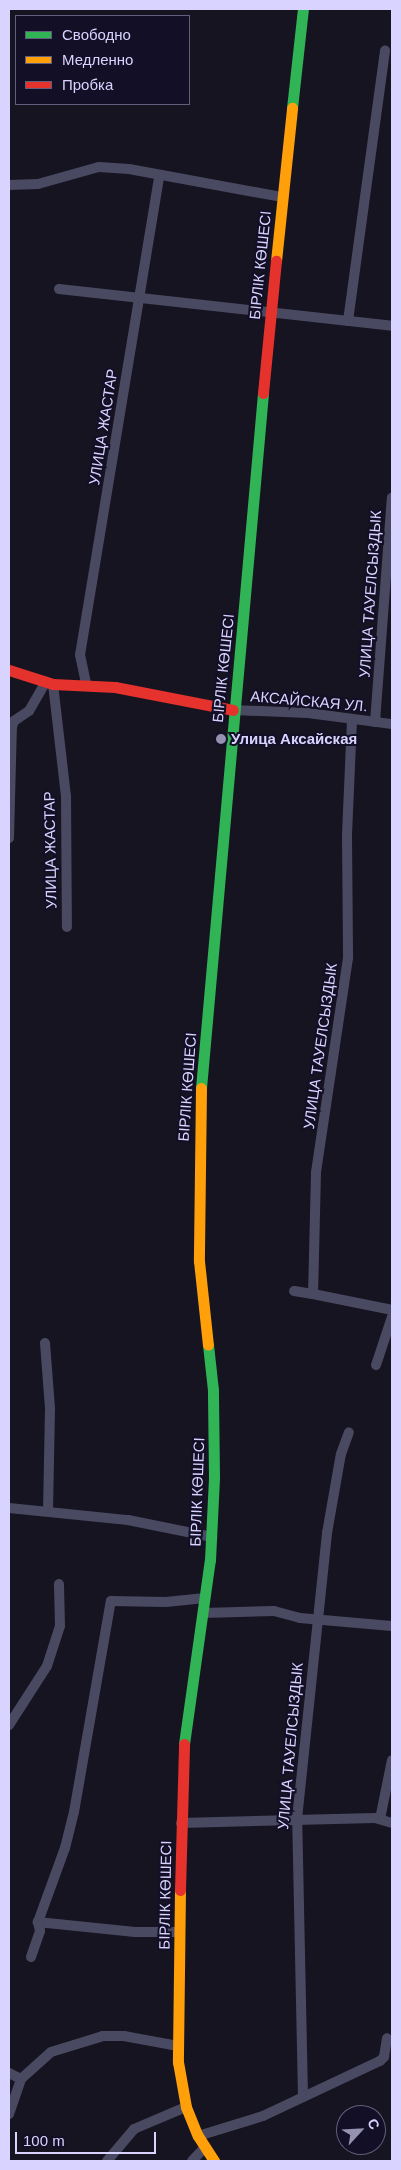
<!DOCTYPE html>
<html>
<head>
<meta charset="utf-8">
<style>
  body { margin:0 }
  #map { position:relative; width:401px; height:2170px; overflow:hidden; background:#161421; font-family:Helvetica,sans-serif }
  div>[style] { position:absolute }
  .street>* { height:10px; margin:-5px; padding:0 5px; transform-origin:5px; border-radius:5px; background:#4a4962 }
  .fast>* { height:11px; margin:-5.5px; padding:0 5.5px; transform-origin:5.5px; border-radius:5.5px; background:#30b455 }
  .slow>* { height:11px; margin:-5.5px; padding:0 5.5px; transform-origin:5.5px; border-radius:5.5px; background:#ff9f0a }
  .jam>* { height:11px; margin:-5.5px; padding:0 5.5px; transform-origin:5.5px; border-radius:5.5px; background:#e5322d }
  .dots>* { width:14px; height:14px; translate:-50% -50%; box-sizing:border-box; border:2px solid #130f26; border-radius:50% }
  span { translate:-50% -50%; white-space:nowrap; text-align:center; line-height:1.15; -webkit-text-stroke:4px #130f26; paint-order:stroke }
  .street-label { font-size:15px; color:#d9d4ff }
  .poi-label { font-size:15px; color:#d9d4ff; font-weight:700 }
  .left { translate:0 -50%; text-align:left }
  .frame { position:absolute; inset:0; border:10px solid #d9d4ff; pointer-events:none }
  .legend { position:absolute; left:15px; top:15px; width:175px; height:90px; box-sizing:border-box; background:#130f26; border:1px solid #625e7d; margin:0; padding:6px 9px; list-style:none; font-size:15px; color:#d9d4ff }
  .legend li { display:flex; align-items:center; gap:10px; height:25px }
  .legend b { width:25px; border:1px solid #625e7d }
  .north { position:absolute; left:336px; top:2105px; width:50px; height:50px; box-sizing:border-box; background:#130f26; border:1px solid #625e7d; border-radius:50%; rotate:65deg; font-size:14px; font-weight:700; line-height:20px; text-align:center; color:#d9d4ff }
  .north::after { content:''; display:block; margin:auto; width:18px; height:22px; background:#9591b1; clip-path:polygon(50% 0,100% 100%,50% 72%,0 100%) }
  .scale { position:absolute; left:15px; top:2132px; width:141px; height:22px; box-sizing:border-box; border:2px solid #d9d4ff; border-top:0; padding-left:6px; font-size:15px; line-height:18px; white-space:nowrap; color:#d9d4ff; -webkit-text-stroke:4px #130f26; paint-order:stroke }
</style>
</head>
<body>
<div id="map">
  <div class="street">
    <i style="left:9px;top:185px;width:29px;rotate:-2deg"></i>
    <i style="left:38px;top:184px;width:63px;rotate:-15.6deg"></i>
    <i style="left:99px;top:167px;width:30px;rotate:4deg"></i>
    <i style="left:129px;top:169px;width:156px;rotate:10.4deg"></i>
    <i style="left:59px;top:289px;width:335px;rotate:6.3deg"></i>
    <i style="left:348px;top:321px;width:273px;rotate:-82.2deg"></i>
    <i style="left:86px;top:683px;width:29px;rotate:-102deg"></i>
    <i style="left:80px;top:655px;width:485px;rotate:-80.6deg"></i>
    <i style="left:53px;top:684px;width:113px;rotate:83.4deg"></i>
    <i style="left:66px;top:796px;width:131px;rotate:89.6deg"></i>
    <i style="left:233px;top:710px;width:75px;rotate:2.3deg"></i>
    <i style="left:308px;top:713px;width:85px;rotate:7.5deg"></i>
    <i style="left:352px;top:720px;width:116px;rotate:92.5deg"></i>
    <i style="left:347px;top:836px;width:122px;rotate:89.5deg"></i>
    <i style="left:348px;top:958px;width:217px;rotate:98.5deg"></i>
    <i style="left:316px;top:1173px;width:121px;rotate:91.4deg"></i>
    <i style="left:313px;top:1294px;width:81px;rotate:11.4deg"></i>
    <i style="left:375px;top:722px;width:225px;rotate:-85.7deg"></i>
    <i style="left:9px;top:838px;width:111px;rotate:-88.5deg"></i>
    <i style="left:12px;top:727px;width:6px;rotate:-72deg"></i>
    <i style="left:14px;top:721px;width:18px;rotate:-34deg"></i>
    <i style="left:29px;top:711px;width:34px;rotate:-60deg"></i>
    <i style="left:294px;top:1291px;width:19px;rotate:9deg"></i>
    <i style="left:45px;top:1343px;width:65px;rotate:85.6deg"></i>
    <i style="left:50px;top:1408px;width:103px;rotate:91.1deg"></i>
    <i style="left:376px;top:1365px;width:51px;rotate:-71.6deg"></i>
    <i style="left:9px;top:1508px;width:120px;rotate:5.8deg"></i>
    <i style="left:128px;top:1520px;width:86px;rotate:11.4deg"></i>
    <i style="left:203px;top:1613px;width:71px;rotate:-1.6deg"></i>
    <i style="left:274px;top:1611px;width:27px;rotate:15deg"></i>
    <i style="left:300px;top:1618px;width:92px;rotate:5deg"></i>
    <i style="left:9px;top:1725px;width:70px;rotate:-57.2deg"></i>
    <i style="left:47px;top:1666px;width:42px;rotate:-72deg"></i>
    <i style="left:60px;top:1626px;width:42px;rotate:-91.4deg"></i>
    <i style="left:380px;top:1819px;width:60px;rotate:-78.5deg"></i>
    <i style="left:181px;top:1823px;width:194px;rotate:-1.5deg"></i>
    <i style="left:375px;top:1818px;width:18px;rotate:16deg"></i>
    <i style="left:180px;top:1932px;width:45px;rotate:180deg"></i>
    <i style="left:135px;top:1932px;width:98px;rotate:-174.1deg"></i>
    <i style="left:38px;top:1922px;width:79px;rotate:-70deg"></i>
    <i style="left:65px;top:1848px;width:37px;rotate:-76deg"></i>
    <i style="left:74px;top:1812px;width:214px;rotate:-80.1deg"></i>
    <i style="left:111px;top:1601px;width:55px;rotate:1deg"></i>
    <i style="left:166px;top:1602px;width:39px;rotate:-6deg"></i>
    <i style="left:31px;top:1957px;width:28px;rotate:-71deg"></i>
    <i style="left:40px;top:1931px;width:9px;rotate:-103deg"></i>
    <i style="left:9px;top:2073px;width:13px;rotate:27deg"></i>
    <i style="left:303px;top:2097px;width:278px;rotate:-91.2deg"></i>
    <i style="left:297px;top:1819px;width:288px;rotate:-84deg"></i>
    <i style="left:327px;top:1533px;width:80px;rotate:-80deg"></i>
    <i style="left:341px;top:1454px;width:23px;rotate:-70deg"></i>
    <i style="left:9px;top:2114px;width:37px;rotate:-71deg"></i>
    <i style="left:21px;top:2079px;width:40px;rotate:-42deg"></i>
    <i style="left:51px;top:2052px;width:54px;rotate:-17.1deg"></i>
    <i style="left:103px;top:2036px;width:21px"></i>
    <i style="left:124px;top:2036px;width:55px;rotate:10.5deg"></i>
    <i style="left:198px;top:2136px;width:68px;rotate:-17.1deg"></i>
    <i style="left:263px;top:2116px;width:129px;rotate:-25.2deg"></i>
    <i style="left:380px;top:2061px;width:6px;rotate:-45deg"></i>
    <i style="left:384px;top:2057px;width:19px;rotate:-81deg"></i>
    <i style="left:107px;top:2161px;width:42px;rotate:-49.8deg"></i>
    <i style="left:134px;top:2129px;width:56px;rotate:-22.9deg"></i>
    <i style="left:192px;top:2161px;width:18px;rotate:-47deg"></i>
  </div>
  <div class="fast">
    <i style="left:292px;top:108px;width:100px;rotate:-83.7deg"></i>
    <i style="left:201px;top:1088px;width:698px;rotate:-84.9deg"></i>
    <i style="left:184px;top:1744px;width:186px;rotate:-82deg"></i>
    <i style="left:210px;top:1560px;width:83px;rotate:-87.2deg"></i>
    <i style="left:214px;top:1477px;width:87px;rotate:-90.7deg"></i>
    <i style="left:213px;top:1390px;width:45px;rotate:-96.3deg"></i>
  </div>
  <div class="slow">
    <i style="left:276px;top:261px;width:154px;rotate:-84deg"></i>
    <i style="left:201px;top:1088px;width:173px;rotate:90.7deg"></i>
    <i style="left:199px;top:1261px;width:84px;rotate:83.9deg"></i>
    <i style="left:180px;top:1890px;width:172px;rotate:90.7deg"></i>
    <i style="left:178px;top:2062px;width:46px;rotate:79.9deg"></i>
    <i style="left:186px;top:2107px;width:31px;rotate:68deg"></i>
    <i style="left:198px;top:2136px;width:30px;rotate:57deg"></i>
  </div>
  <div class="jam">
    <i style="left:263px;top:393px;width:133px;rotate:-84.4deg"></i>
    <i style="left:9px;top:670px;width:46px;rotate:17.7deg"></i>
    <i style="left:53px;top:684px;width:62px;rotate:2.8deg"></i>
    <i style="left:115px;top:687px;width:120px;rotate:11deg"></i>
    <i style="left:180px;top:1890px;width:146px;rotate:-88.4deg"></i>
  </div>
  <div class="dots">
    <i style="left:221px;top:739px;background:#9591b1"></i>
  </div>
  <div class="street-label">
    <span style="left:260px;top:265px;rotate:-84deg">БІРЛІК КӨШЕСІ</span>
    <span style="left:103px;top:427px;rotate:-81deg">УЛИЦА ЖАСТАР</span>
    <span style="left:370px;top:594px;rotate:-86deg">УЛИЦА ТАУЕЛСЫЗДЫК</span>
    <span style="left:223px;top:668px;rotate:-84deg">БІРЛІК КӨШЕСІ</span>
    <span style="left:309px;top:701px;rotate:5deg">АКСАЙСКАЯ УЛ.</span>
    <span style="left:50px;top:850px;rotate:-91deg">УЛИЦА ЖАСТАР</span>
    <span style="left:320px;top:1046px;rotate:-82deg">УЛИЦА ТАУЕЛСЫЗДЫК</span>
    <span style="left:187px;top:1087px;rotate:-86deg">БІРЛІК КӨШЕСІ</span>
    <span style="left:197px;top:1492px;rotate:-88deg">БІРЛІК КӨШЕСІ</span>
    <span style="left:290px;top:1746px;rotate:-85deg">УЛИЦА ТАУЕЛСЫЗДЫК</span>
    <span style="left:165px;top:1895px;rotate:-89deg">БІРЛІК КӨШЕСІ</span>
  </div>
  <div class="poi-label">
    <span class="left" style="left:231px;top:739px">Улица Аксайская</span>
  </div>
  <div class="frame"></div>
  <ul class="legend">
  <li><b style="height:6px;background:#30b455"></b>Свободно</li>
  <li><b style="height:6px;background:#ff9f0a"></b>Медленно</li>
  <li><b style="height:6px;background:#e5322d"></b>Пробка</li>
  </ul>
  <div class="north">С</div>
  <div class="scale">100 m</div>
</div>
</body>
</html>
